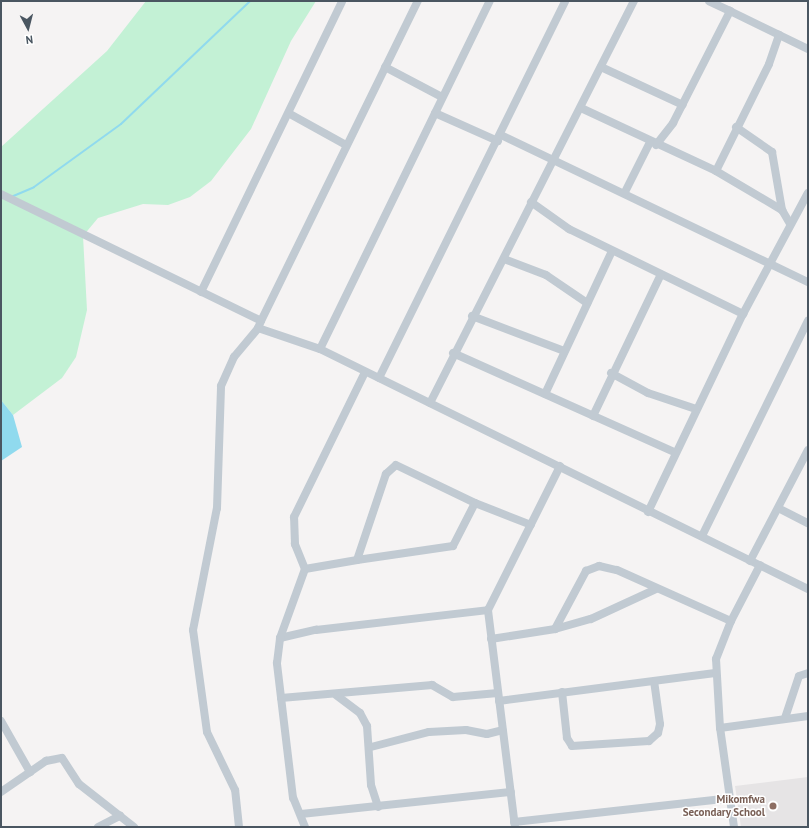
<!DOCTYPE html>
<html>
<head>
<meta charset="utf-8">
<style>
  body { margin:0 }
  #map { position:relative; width:809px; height:828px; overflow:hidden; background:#f5f3f3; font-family:"PT Sans",sans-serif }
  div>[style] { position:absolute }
  .education>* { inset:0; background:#e6e4e5 }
  .green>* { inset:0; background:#c3f1d5 }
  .water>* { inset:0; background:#90daee }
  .stream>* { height:2px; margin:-1px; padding:0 1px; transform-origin:1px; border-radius:1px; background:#90daee }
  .minor>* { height:8px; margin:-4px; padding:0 4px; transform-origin:4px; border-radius:4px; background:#c1cad2 }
  .dots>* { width:11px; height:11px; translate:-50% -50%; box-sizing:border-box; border:2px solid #fff; border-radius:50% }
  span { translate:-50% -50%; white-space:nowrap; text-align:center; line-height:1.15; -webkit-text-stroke:3px #fff; paint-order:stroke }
  .education-label { font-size:11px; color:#785e54; font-weight:700 }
  .right { translate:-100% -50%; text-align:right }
  .frame { position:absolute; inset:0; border:2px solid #4a5661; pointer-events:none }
  .north { position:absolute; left:8px; top:8px; width:40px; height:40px; -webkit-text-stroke:3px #fff; paint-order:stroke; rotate:173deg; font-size:11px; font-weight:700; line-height:16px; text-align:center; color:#4a5661 }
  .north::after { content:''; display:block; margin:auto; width:14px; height:18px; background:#4a5661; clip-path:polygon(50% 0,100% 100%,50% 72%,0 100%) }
</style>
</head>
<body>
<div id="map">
  <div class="education">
    <i style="clip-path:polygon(808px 777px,808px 827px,741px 827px,735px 786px)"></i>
  </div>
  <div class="green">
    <i style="clip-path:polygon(146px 1px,316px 1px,291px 41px,251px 129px,211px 181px,190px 197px,168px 205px,143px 204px,98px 218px,83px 236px,87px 310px,76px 357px,62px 378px,13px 415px,1px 400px,1px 147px,107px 51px)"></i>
  </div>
  <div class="water">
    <i style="clip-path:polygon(1px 400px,13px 415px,22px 447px,1px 461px)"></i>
  </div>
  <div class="stream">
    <i style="left:11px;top:197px;width:25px;rotate:-23deg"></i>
    <i style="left:34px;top:187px;width:107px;rotate:-35.9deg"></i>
    <i style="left:121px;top:124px;width:178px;rotate:-43.6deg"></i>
  </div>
  <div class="minor">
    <i style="left:730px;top:11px;width:87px;rotate:26deg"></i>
    <i style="left:385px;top:67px;width:64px;rotate:27.8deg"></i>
    <i style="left:601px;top:67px;width:90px;rotate:24.9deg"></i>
    <i style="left:581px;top:108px;width:149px;rotate:25deg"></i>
    <i style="left:716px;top:171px;width:77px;rotate:30.6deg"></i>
    <i style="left:435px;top:113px;width:69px;rotate:24deg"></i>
    <i style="left:290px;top:114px;width:64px;rotate:29deg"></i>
    <i style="left:736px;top:127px;width:44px;rotate:34.8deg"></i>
    <i style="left:772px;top:152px;width:59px;rotate:80.2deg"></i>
    <i style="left:782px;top:210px;width:16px;rotate:60deg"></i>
    <i style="left:501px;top:135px;width:340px;rotate:25.6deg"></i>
    <i style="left:656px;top:145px;width:28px;rotate:-52deg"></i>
    <i style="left:673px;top:123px;width:126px;rotate:-63deg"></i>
    <i style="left:730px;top:11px;width:23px;rotate:-155deg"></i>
    <i style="left:716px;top:171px;width:119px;rotate:-63.6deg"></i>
    <i style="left:769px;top:64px;width:31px;rotate:-71deg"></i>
    <i style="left:625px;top:192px;width:56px;rotate:-63.4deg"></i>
    <i style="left:1px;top:194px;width:289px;rotate:26deg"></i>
    <i style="left:261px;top:321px;width:8px;rotate:113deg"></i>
    <i style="left:258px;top:328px;width:65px;rotate:18.7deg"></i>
    <i style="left:320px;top:349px;width:544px;rotate:26.19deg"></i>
    <i style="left:531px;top:202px;width:47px;rotate:35.4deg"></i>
    <i style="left:569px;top:229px;width:194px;rotate:26deg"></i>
    <i style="left:504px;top:259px;width:45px;rotate:20.9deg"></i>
    <i style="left:546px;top:275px;width:50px;rotate:34.3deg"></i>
    <i style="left:201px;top:292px;width:323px;rotate:-64.1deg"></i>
    <i style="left:472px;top:316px;width:98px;rotate:20.8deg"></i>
    <i style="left:261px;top:321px;width:356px;rotate:-63.9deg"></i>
    <i style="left:320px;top:349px;width:387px;rotate:-64deg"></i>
    <i style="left:453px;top:353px;width:242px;rotate:24.1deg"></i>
    <i style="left:611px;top:373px;width:42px;rotate:28.4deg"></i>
    <i style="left:648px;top:393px;width:51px;rotate:18.4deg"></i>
    <i style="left:379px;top:378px;width:420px;rotate:-63.7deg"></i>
    <i style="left:545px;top:394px;width:158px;rotate:-64.9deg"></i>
    <i style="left:430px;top:403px;width:451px;rotate:-63.1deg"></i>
    <i style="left:593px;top:416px;width:157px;rotate:-64.4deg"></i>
    <i style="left:780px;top:509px;width:31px;rotate:27deg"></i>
    <i style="left:648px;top:512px;width:220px;rotate:-64.4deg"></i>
    <i style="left:743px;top:314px;width:137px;rotate:-61.8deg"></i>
    <i style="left:702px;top:536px;width:240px;rotate:-63.8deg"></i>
    <i style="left:357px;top:560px;width:97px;rotate:-8.3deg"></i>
    <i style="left:453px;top:546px;width:48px;rotate:-62.9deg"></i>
    <i style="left:750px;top:561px;width:125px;rotate:-62.4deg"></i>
    <i style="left:305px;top:569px;width:53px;rotate:-9.8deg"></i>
    <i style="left:357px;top:560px;width:91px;rotate:-71.4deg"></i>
    <i style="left:386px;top:474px;width:13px;rotate:-42deg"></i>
    <i style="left:396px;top:465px;width:88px;rotate:25.7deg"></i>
    <i style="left:475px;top:503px;width:60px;rotate:21.4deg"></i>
    <i style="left:555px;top:629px;width:37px;rotate:-16deg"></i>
    <i style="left:591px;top:619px;width:72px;rotate:-24.8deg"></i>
    <i style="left:280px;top:638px;width:37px;rotate:-13deg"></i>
    <i style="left:316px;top:630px;width:173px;rotate:-6.6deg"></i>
    <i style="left:491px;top:639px;width:65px;rotate:-8.9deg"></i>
    <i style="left:555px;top:629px;width:66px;rotate:-61.9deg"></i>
    <i style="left:586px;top:571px;width:14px;rotate:-21deg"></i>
    <i style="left:599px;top:566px;width:18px;rotate:13deg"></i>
    <i style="left:617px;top:570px;width:125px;rotate:24.1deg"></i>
    <i style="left:562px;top:692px;width:46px;rotate:83.8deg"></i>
    <i style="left:567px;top:738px;width:9px;rotate:58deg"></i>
    <i style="left:572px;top:746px;width:77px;rotate:-3.7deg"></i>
    <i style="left:649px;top:741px;width:12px;rotate:-42deg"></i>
    <i style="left:658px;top:733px;width:9px;rotate:-77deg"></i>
    <i style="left:660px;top:724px;width:43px;rotate:-97.9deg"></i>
    <i style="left:336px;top:695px;width:30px;rotate:37deg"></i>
    <i style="left:360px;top:713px;width:15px;rotate:62deg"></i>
    <i style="left:367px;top:726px;width:59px;rotate:86.1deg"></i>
    <i style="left:371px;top:785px;width:23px;rotate:72deg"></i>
    <i style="left:281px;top:698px;width:152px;rotate:-4.9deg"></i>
    <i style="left:432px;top:685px;width:24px;rotate:30deg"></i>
    <i style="left:453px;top:697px;width:45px;rotate:-5.1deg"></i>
    <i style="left:499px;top:701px;width:218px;rotate:-7.4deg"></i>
    <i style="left:785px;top:718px;width:44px;rotate:-71.6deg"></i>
    <i style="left:799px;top:676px;width:9px;rotate:-18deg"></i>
    <i style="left:1px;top:721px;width:59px;rotate:60.4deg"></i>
    <i style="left:720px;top:728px;width:89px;rotate:-7.8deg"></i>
    <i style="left:371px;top:747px;width:60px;rotate:-14.5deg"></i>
    <i style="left:429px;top:732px;width:37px;rotate:-3deg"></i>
    <i style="left:466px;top:730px;width:21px;rotate:11deg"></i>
    <i style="left:487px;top:734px;width:16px;rotate:-14deg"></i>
    <i style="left:1px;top:792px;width:55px;rotate:-34.6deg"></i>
    <i style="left:46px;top:761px;width:16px;rotate:-11deg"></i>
    <i style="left:62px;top:758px;width:31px;rotate:57deg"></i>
    <i style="left:79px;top:784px;width:70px;rotate:38deg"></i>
    <i style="left:301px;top:814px;width:211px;rotate:-6deg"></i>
    <i style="left:514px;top:822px;width:217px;rotate:-6.3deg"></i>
    <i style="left:98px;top:827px;width:25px;rotate:-27deg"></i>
    <i style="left:239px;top:827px;width:37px;rotate:-96deg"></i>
    <i style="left:235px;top:790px;width:64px;rotate:-115.8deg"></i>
    <i style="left:207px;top:732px;width:103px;rotate:-97.8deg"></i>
    <i style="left:193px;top:630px;width:124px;rotate:-78.9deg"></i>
    <i style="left:217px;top:508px;width:122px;rotate:-88.1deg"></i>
    <i style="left:221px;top:386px;width:32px;rotate:-66deg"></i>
    <i style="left:234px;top:357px;width:38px;rotate:-50deg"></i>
    <i style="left:305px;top:827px;width:31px;rotate:-112deg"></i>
    <i style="left:293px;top:798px;width:136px;rotate:-96.8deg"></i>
    <i style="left:277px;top:663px;width:25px;rotate:-83deg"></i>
    <i style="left:280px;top:638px;width:73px;rotate:-70.1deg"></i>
    <i style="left:305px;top:569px;width:27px;rotate:-112deg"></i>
    <i style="left:295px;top:544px;width:27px;rotate:-92deg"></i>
    <i style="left:294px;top:517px;width:161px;rotate:-63.9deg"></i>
    <i style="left:515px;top:827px;width:219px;rotate:-97.1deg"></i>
    <i style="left:488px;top:610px;width:161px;rotate:-63.4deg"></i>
    <i style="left:734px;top:827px;width:100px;rotate:-98deg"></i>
    <i style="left:720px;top:728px;width:69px;rotate:-93.3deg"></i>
    <i style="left:716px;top:659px;width:41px;rotate:-68.5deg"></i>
    <i style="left:731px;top:621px;width:63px;rotate:-62.6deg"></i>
  </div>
  <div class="dots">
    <i style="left:773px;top:806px;background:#8d6e63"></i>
  </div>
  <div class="education-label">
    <span class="right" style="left:765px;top:806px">Mikomfwa<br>Secondary School</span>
  </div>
  <div class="frame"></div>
  <div class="north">N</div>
</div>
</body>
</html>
